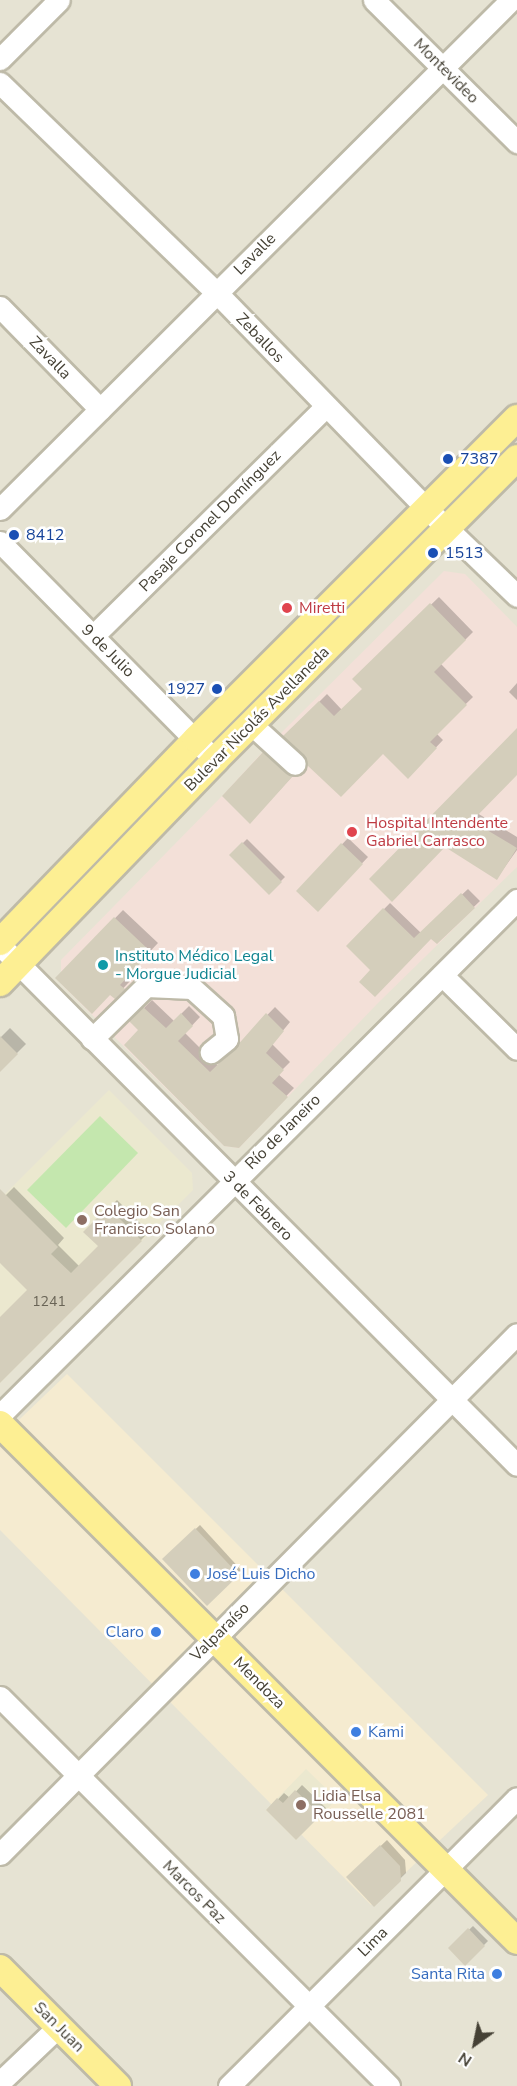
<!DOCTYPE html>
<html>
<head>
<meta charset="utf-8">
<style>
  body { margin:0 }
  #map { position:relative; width:517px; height:2086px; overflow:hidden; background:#f2f0e5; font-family:"Nunito Sans",sans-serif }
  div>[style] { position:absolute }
  .residential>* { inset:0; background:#e6e3d3 }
  .commercial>* { inset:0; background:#f5ebd0 }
  .education>* { inset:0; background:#ebe8cf }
  .medical>* { inset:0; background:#f3e0d8 }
  .green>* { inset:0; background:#c4e7ae }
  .shadow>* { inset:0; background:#0003 }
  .building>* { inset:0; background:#d4cebb }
  .roads { filter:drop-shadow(2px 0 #bebaa8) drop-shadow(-2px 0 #bebaa8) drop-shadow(0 2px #bebaa8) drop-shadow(0 -2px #bebaa8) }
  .minor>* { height:21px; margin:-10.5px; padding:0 10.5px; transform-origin:10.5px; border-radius:10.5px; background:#fff }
  .major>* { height:26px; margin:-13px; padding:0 13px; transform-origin:13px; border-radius:13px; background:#fdef93 }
  .dots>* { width:16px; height:16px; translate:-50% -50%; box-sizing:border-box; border:3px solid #fff; border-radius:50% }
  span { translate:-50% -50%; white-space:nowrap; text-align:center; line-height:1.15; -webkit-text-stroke:5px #fff; paint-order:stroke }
  .number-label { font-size:14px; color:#696456 }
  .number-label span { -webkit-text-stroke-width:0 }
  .street-label { font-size:16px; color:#454135 }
  .transit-label { font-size:16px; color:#164399 }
  .left { translate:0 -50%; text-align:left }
  .right { translate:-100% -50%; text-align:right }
  .health-label { font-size:16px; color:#be3a42 }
  .culture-label { font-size:16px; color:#0d838f }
  .education-label { font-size:16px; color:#785e54 }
  .shop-label { font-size:16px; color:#366cbe }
  .north { position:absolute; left:445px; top:2014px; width:60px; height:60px; -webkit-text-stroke:4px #fff; paint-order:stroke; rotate:213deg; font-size:16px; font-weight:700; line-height:24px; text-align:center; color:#454135 }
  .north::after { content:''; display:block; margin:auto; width:21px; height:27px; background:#454135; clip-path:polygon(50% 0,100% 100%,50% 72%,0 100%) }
</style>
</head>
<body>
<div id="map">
  <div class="residential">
    <i style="clip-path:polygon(0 0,517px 0,517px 2086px,0 2086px)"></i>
  </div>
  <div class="commercial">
    <i style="clip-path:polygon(67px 1374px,488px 1795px,371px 1905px,0 1530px,0 1438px)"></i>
  </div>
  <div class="education">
    <i style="clip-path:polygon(109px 1090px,192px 1173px,193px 1190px,0 1383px,0 1199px)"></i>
    <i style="clip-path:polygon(306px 1769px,337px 1799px,296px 1840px,266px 1810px)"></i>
  </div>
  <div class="medical">
    <i style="clip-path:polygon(444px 571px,465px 574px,517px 627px,517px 867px,378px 1003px,239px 1148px,224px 1146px,61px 984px,61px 960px,222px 796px,268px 746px)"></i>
  </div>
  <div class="green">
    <i style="clip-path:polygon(100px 1116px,138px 1153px,66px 1228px,27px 1190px)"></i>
  </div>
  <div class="shadow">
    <i style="clip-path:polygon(439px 597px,473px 632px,441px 664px,473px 697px,436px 733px,443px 740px,408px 777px,383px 752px,305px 754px,285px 736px,327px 694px,342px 710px,364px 689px,354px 679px)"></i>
    <i style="clip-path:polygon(517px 683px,517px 700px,509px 692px)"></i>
    <i style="clip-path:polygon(517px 730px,517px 773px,477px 813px,517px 837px,517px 850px,497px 878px,445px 846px)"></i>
    <i style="clip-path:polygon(270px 747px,298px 770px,256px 816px,264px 753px)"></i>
    <i style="clip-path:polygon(348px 838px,368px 857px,318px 910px,298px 891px)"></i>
    <i style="clip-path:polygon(247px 839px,285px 877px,269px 893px,231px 855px)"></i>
    <i style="clip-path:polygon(468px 889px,480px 901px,437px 942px,431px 937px,372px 970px,348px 946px,390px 903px,421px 933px)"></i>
    <i style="clip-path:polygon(123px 910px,158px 943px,127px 976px,131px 980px,115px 997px,111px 993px,57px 978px)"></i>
    <i style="clip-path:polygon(152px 1000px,174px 1021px,189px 1006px,200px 1017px,185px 1033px,218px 1066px,275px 1007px,290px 1022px,272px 1044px,290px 1062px,278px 1074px,294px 1088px,238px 1146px,131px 1021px)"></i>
    <i style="clip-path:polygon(10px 1028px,26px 1044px,0 1070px,0 1038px)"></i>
    <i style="clip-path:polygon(14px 1187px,64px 1238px,58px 1245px,80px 1267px,100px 1246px,85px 1232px,117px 1200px,149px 1232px,0 1381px,0 1319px,29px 1290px,0 1260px,0 1201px)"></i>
    <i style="clip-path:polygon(200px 1525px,242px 1571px,207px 1604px,164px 1559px)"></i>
    <i style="clip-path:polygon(302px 1785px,326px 1808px,296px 1838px,268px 1810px,284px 1793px,290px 1798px)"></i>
    <i style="clip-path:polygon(387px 1840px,405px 1860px,406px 1873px,374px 1904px,348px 1877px)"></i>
    <i style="clip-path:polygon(473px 1926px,488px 1941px,465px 1964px,450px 1948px)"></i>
  </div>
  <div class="building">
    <i style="clip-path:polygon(430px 603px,466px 640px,434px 672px,467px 705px,430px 742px,437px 748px,408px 779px,383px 754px,341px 797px,307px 765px,304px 755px,283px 736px,319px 701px,334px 716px,362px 689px,352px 679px)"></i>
    <i style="clip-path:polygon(517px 728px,517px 775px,472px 821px,517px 848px,497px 880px,445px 847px,392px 902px,369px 879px)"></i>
    <i style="clip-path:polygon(263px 752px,293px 776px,250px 824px,222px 796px)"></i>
    <i style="clip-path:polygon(242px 842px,282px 882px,269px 895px,229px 855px)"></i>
    <i style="clip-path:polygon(341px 843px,363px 864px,318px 912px,296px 891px)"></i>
    <i style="clip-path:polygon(461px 893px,475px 908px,437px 944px,431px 939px,375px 997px,359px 982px,370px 970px,346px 946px,383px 908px,414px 938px)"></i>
    <i style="clip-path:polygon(114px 917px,151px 952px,120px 985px,125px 989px,115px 999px,110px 995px,92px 1014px,55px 978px)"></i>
    <i style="clip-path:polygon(143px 1007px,166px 1028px,181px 1013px,193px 1026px,178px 1041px,210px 1072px,235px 1048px,266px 1013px,284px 1031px,266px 1053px,284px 1070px,272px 1083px,288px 1097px,239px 1148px,224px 1146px,124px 1045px,138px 1030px,129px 1021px)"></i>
    <i style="clip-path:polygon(0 1036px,18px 1054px,0 1072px)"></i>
    <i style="clip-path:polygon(0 1189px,58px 1247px,51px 1254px,71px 1273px,98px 1246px,83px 1232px,108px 1207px,142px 1241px,0 1383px,0 1317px,27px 1290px,0 1263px)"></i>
    <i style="clip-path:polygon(195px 1528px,239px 1575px,207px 1606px,162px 1559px)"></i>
    <i style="clip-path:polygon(295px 1790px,321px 1815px,296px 1840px,266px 1810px,277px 1798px,283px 1803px)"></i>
    <i style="clip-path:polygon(380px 1845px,400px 1866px,401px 1881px,374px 1907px,346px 1877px)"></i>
    <i style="clip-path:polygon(468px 1928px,485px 1946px,465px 1966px,448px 1948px)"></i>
  </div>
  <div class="roads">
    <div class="minor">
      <i style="left:374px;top:0;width:202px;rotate:44.8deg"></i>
      <i style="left:0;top:59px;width:83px;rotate:-45deg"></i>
      <i style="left:0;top:83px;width:302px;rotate:44.1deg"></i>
      <i style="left:217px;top:293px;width:301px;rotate:45.8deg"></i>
      <i style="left:427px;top:509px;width:125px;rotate:44deg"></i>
      <i style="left:0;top:307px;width:143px;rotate:45.6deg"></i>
      <i style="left:0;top:509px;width:721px;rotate:-44.89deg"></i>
      <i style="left:0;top:542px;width:306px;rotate:45.4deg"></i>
      <i style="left:93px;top:636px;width:327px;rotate:-44.6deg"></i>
      <i style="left:251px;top:724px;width:59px;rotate:42.3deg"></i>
      <i style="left:0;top:945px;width:733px;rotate:45.17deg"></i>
      <i style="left:442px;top:975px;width:105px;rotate:44.6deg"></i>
      <i style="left:92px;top:1039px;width:76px;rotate:-44.5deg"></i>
      <i style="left:146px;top:986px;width:46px;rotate:2.5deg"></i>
      <i style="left:192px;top:988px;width:42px;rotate:42.1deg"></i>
      <i style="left:223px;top:1016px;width:23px;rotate:80deg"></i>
      <i style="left:227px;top:1039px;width:21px;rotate:141deg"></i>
      <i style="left:0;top:1415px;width:730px;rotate:-44.89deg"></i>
      <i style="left:0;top:1697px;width:550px;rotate:45deg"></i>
      <i style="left:0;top:1854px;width:733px;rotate:-45.17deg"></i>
      <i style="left:0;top:2082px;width:80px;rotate:-43.5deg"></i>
      <i style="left:229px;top:2086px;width:407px;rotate:-45deg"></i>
    </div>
    <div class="major">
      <i style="left:0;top:942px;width:282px;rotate:-46deg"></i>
      <i style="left:196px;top:739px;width:454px;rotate:-45deg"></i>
      <i style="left:0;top:983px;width:310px;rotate:-46deg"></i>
      <i style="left:215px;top:760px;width:427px;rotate:-45deg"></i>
      <i style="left:0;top:1424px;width:731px;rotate:45deg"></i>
      <i style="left:0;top:1968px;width:167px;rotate:45deg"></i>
    </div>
  </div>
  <div class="dots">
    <i style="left:448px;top:459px;background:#1a4fb4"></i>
    <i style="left:14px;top:535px;background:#1a4fb4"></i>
    <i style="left:433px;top:553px;background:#1a4fb4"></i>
    <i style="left:287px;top:608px;background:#e0444e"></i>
    <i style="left:217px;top:689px;background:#1a4fb4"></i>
    <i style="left:352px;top:832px;background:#e0444e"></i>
    <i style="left:103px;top:965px;background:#0f9aa8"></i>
    <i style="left:82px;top:1220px;background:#8d6e63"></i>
    <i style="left:195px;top:1574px;background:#3f7fe0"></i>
    <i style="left:156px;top:1632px;background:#3f7fe0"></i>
    <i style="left:356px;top:1732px;background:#3f7fe0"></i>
    <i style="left:301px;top:1805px;background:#8d6e63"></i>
    <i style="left:497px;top:1974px;background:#3f7fe0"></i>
  </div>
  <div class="number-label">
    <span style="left:49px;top:1302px">1241</span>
  </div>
  <div class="street-label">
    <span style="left:446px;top:71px;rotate:45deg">Montevideo</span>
    <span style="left:255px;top:254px;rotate:-45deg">Lavalle</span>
    <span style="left:260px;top:338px;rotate:46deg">Zeballos</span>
    <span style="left:50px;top:358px;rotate:46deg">Zavalla</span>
    <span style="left:210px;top:521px;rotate:-45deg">Pasaje Coronel Domínguez</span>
    <span style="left:108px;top:651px;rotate:45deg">9 de Julio</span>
    <span style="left:257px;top:719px;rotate:-45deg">Bulevar Nicolás Avellaneda</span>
    <span style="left:283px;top:1132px;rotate:-45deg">Río de Janeiro</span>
    <span style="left:258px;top:1206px;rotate:45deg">3 de Febrero</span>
    <span style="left:220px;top:1632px;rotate:-45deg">Valparaíso</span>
    <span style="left:259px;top:1683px;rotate:45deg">Mendoza</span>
    <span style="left:194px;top:1892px;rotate:45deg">Marcos Paz</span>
    <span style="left:373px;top:1942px;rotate:-45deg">Lima</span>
    <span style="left:59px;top:2027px;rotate:45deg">San Juan</span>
  </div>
  <div class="transit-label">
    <span class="left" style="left:460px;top:459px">7387</span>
    <span class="left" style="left:26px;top:535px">8412</span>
    <span class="left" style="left:445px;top:553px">1513</span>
    <span class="right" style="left:205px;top:689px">1927</span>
  </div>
  <div class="health-label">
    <span class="left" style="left:299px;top:608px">Miretti</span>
    <span class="left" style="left:366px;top:832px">Hospital Intendente<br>Gabriel Carrasco</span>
  </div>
  <div class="culture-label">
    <span class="left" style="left:115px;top:965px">Instituto Médico Legal<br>- Morgue Judicial</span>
  </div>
  <div class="education-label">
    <span class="left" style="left:94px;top:1220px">Colegio San<br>Francisco Solano</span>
    <span class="left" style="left:313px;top:1805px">Lidia Elsa<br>Rousselle 2081</span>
  </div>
  <div class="shop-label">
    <span class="left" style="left:207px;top:1574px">José Luis Dicho</span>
    <span class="right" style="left:144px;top:1632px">Claro</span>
    <span class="left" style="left:368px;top:1732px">Kami</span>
    <span class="right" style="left:485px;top:1974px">Santa Rita</span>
  </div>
  <div class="north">N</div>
</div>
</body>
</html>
